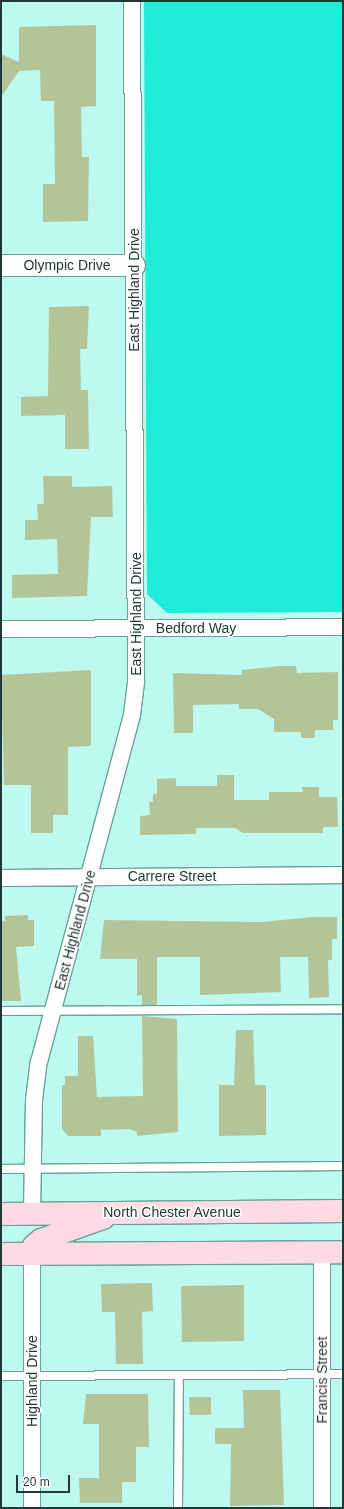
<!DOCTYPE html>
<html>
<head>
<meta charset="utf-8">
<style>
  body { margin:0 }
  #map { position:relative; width:344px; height:1509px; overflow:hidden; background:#bdf9ef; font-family:Helvetica,sans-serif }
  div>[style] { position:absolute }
  .green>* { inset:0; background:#1eecd9 }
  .building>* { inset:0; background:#b4c499 }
  .roads { filter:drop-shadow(1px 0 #68a199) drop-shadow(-1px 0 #68a199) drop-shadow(0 1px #68a199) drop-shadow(0 -1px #68a199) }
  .service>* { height:8px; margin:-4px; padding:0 4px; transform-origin:4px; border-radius:4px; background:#fff }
  .minor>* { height:16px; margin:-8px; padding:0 8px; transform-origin:8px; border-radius:8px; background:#fff }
  .tertiary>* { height:21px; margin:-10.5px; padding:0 10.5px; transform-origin:10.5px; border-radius:10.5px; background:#fff }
  .secondary>* { height:22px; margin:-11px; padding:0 11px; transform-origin:11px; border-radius:11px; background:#fedbe4 }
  span { translate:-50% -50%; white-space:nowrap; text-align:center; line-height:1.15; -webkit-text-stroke:3px #fff; paint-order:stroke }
  .street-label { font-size:14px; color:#213936 }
  .frame { position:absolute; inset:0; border:2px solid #213936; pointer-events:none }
  .scale { position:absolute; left:16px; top:1475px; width:54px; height:18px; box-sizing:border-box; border:2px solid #213936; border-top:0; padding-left:5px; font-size:12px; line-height:14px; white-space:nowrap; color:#213936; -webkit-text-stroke:3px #fff; paint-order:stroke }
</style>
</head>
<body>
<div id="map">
  <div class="green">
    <i style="clip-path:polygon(144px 1px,343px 1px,343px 612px,167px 613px,147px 594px)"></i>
  </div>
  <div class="building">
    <i style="clip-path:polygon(96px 25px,96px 106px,81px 107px,82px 157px,89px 157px,88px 221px,43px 222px,43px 184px,55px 184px,54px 101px,41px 101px,40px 70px,19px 71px,1px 97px,1px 54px,19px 62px,19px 27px)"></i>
    <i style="clip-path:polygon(89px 306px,87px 349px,80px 349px,81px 390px,88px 390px,89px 449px,65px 449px,65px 415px,21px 416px,21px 397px,48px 396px,49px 307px)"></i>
    <i style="clip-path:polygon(43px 476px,72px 476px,72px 487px,112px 486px,113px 517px,91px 517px,87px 596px,12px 598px,12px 575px,58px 574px,57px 539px,25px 540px,25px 520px,38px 520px,37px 504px,44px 504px)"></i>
    <i style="clip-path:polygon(281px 666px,296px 666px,297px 673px,338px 672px,338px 720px,333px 720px,333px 730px,315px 730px,315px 738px,301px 738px,301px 732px,274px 732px,274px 719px,258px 709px,239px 709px,239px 704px,193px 705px,193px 733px,174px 733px,173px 673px,242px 675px,242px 670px)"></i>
    <i style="clip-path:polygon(91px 670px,91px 746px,68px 747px,68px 815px,53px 815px,53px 833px,31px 833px,31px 785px,4px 785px,1px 675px)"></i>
    <i style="clip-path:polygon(217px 775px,234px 775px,234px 800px,269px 800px,269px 792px,303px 792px,302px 787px,319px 787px,319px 797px,337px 797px,338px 827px,323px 827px,323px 833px,243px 833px,235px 828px,196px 828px,196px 834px,140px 835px,140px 816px,150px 815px,149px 802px,153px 802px,153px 794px,157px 794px,157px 779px,176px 778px,176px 786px,217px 786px)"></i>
    <i style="clip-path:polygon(28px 915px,28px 920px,34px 920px,34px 946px,16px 947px,21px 1001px,1px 1001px,1px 921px,5px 921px,5px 916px)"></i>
    <i style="clip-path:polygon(313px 917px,337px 917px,337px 939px,332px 939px,332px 960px,328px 960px,329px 997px,309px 998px,308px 957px,280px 957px,281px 992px,200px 995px,200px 957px,157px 957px,157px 1005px,142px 1005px,142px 995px,137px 996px,137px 959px,100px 959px,104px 920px,262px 922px)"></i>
    <i style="clip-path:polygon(142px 1016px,177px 1019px,178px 1132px,137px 1136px,137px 1132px,129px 1129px,101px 1130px,101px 1136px,68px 1136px,62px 1129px,62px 1085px,65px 1085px,65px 1076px,78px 1076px,78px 1036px,93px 1036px,97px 1097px,143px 1096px)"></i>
    <i style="clip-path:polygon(236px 1030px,253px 1030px,255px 1085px,266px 1085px,266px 1135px,219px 1136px,219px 1085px,234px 1085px)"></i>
    <i style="clip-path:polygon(152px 1283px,153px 1311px,142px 1312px,143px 1364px,116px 1364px,115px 1312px,102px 1312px,101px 1284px)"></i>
    <i style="clip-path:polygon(244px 1285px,244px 1341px,182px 1342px,181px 1286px)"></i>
    <i style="clip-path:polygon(243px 1390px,280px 1390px,284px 1505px,230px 1506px,231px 1444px,215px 1444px,215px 1428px,244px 1428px)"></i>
    <i style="clip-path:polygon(86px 1394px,148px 1394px,149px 1447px,136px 1447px,136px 1482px,122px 1482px,122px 1503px,80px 1503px,79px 1478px,99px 1478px,99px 1424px,83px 1424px)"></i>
    <i style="clip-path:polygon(189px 1397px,211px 1397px,211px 1415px,190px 1415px)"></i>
  </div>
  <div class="roads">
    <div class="service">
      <i style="left:1px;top:1011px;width:342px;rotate:-0.3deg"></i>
      <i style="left:1px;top:1169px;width:342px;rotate:-0.5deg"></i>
      <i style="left:1px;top:1376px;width:342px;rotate:-0.3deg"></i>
      <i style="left:178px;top:1508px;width:133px;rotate:-89.6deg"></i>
    </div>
    <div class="minor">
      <i style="left:1px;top:629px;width:342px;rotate:-0.3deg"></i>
      <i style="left:1px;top:878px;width:342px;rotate:-0.5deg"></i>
      <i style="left:32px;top:1213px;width:113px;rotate:-89deg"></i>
      <i style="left:34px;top:1100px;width:38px;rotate:-83deg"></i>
      <i style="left:39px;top:1062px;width:359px;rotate:-75deg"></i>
      <i style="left:132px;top:715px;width:35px;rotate:-83deg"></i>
      <i style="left:136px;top:680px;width:679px;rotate:-90.34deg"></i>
      <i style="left:32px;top:1508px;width:254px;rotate:-90deg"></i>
      <i style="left:322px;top:1508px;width:256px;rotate:-90deg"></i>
    </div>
    <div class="tertiary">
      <i style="left:1px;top:265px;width:133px"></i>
    </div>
    <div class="secondary">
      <i style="left:1px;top:1214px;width:342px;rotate:-0.5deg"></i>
      <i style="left:1px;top:1254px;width:342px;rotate:-0.3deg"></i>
      <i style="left:32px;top:1254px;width:8px;rotate:-76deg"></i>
      <i style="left:34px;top:1246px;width:9px;rotate:-41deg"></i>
      <i style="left:41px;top:1240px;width:66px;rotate:-19.5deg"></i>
    </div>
  </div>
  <div class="street-label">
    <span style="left:67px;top:265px">Olympic Drive</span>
    <span style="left:134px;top:290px;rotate:-90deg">East Highland Drive</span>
    <span style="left:136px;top:614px;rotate:-90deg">East Highland Drive</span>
    <span style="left:196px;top:628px">Bedford Way</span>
    <span style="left:172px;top:876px">Carrere Street</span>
    <span style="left:75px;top:930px;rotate:-75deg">East Highland Drive</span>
    <span style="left:172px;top:1212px">North Chester Avenue</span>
    <span style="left:322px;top:1380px;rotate:-90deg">Francis Street</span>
    <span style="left:32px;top:1381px;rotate:-90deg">Highland Drive</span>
  </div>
  <div class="frame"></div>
  <div class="scale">20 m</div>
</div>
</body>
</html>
